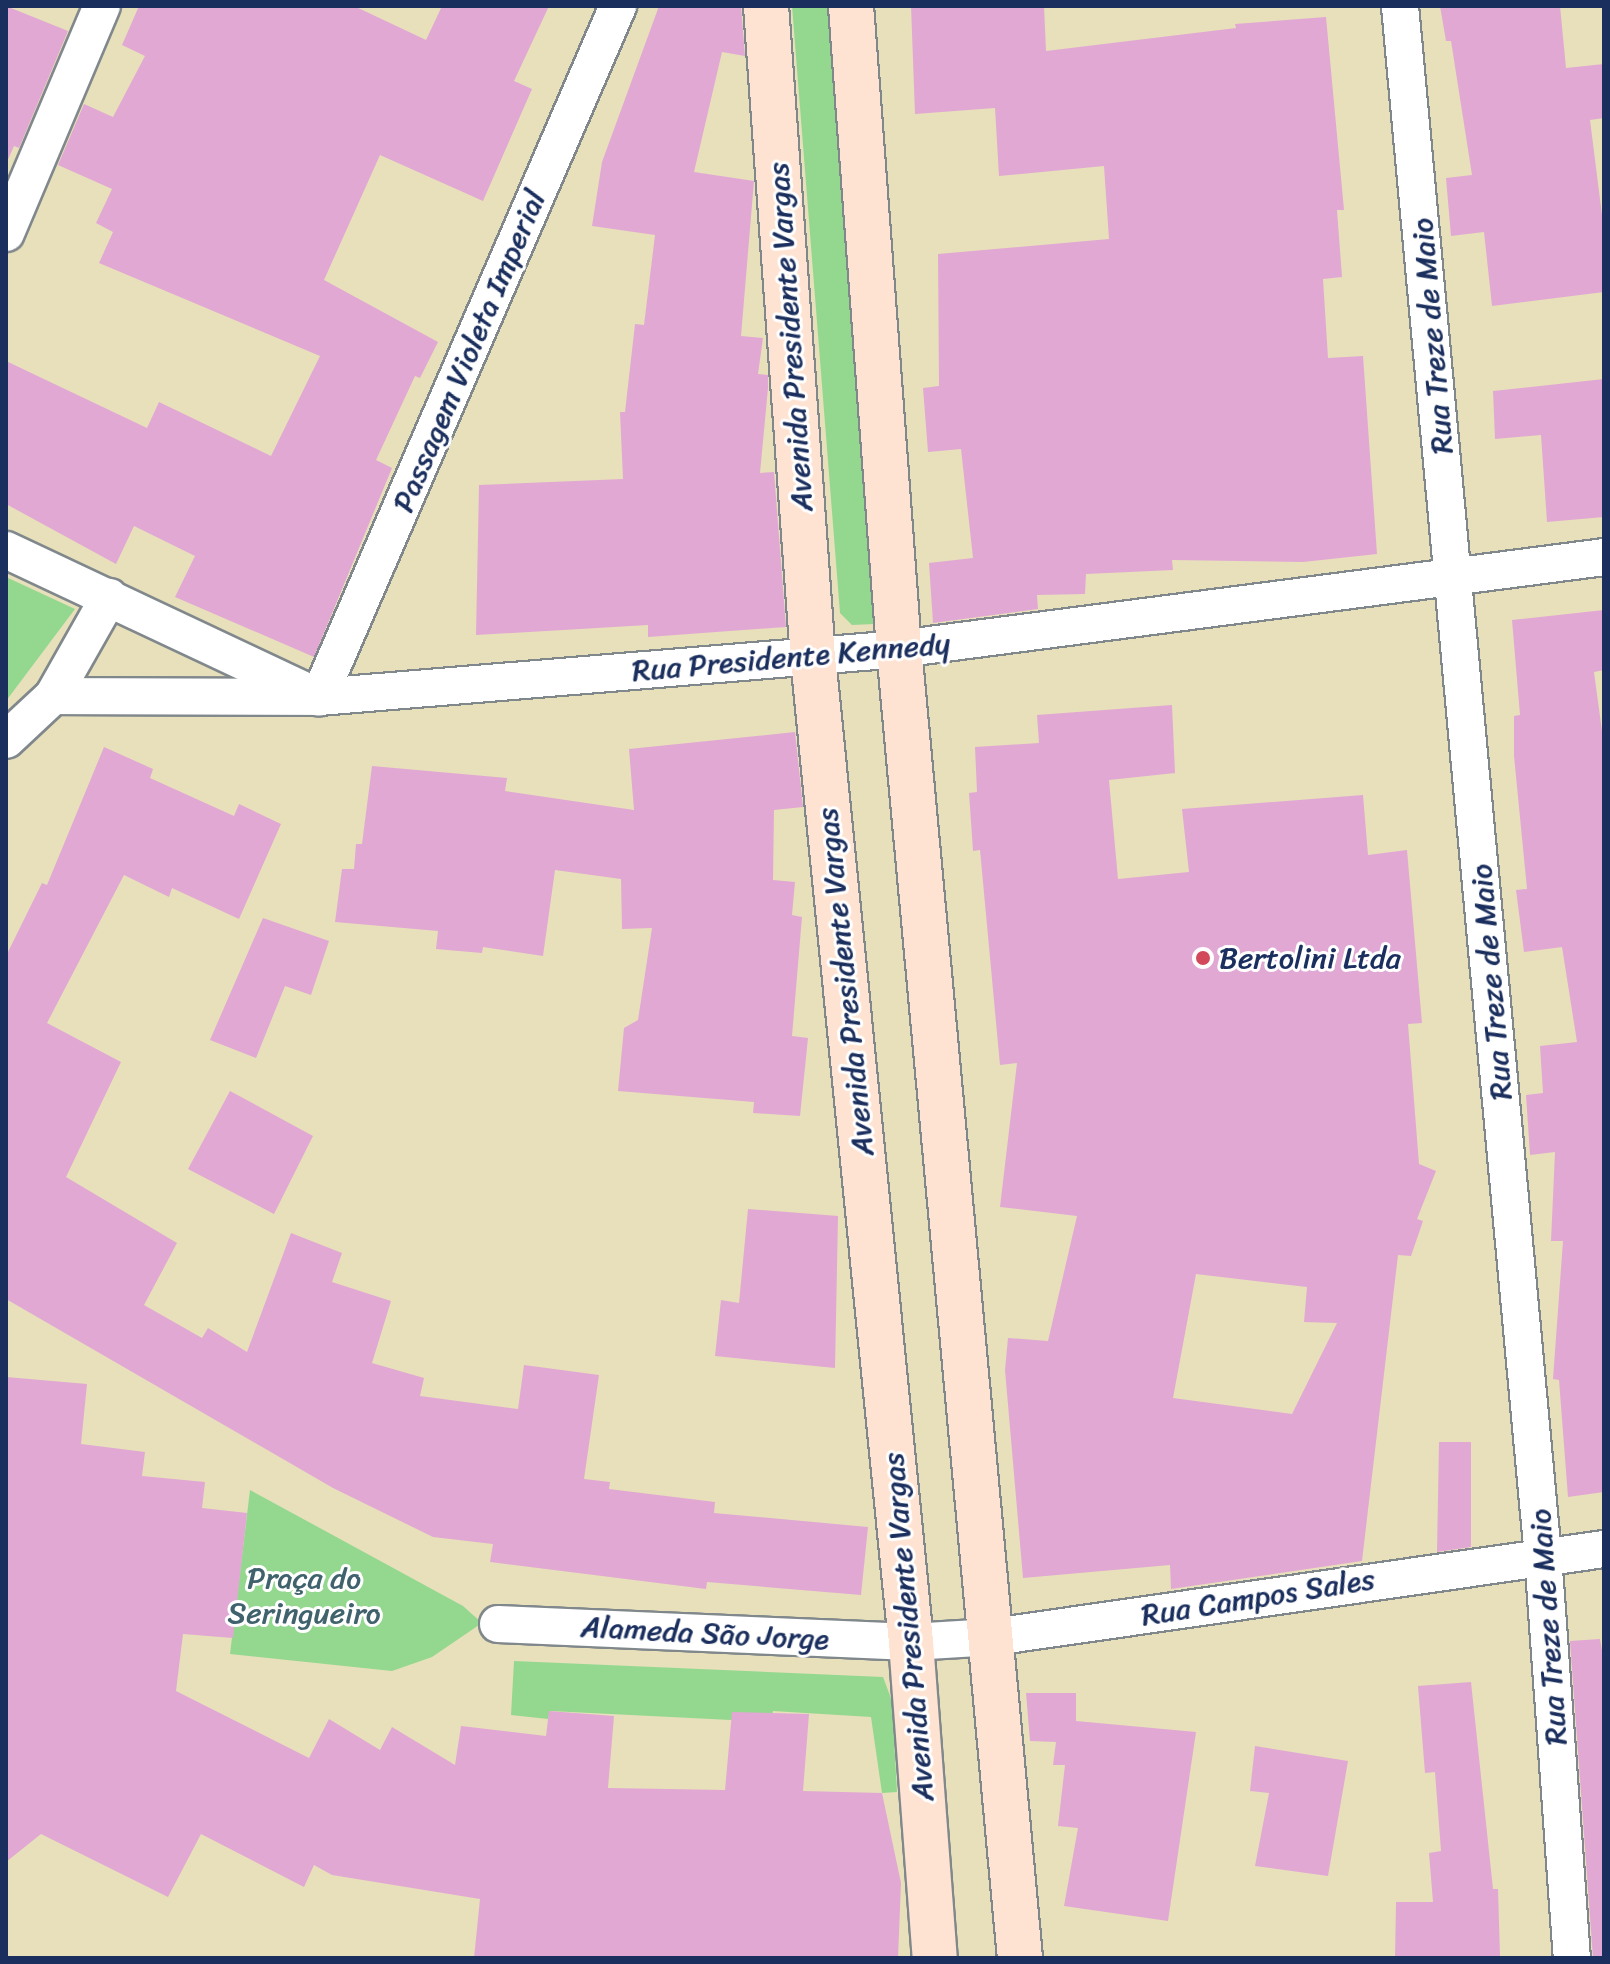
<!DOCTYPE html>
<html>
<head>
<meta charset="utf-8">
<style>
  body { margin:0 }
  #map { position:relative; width:1610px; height:1964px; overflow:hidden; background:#e7e0bb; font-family:Sriracha,sans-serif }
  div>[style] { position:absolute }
  .green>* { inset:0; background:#94d890 }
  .building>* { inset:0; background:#e1a8d3 }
  .roads { filter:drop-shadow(2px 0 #81888c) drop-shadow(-2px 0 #81888c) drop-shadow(0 2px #81888c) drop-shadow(0 -2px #81888c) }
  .street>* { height:36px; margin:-18px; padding:0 18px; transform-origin:18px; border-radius:18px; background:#fff }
  .secondary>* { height:44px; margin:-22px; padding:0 22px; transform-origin:22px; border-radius:22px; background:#fee3d2 }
  .dots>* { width:22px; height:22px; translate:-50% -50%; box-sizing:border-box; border:4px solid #fff; border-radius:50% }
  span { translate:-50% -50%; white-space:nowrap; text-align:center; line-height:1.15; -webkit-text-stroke:6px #fff; paint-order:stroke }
  .street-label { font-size:30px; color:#1b2f5e }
  .poi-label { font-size:30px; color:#1b2f5e }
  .left { translate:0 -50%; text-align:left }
  .park-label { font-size:30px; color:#3f626d }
  .frame { position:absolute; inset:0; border:8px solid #1b2f5e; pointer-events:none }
</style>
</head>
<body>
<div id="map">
  <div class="green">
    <i style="clip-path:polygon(792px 6px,836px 6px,881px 605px,874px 624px,852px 625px,840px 613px)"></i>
    <i style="clip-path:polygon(6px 577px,75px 609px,6px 701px)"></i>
    <i style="clip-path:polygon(250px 1490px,463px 1606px,482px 1623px,432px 1657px,392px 1671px,230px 1654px)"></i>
    <i style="clip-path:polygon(514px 1661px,883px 1677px,892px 1701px,897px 1792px,882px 1793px,871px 1717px,773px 1711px,772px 1716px,731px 1720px,550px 1711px,548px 1719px,511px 1715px)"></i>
  </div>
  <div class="building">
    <i style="clip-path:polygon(6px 6px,68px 31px,19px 148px,14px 146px,6px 164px)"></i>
    <i style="clip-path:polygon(139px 6px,354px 6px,426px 40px,442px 6px,549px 6px,514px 81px,532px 89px,483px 201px,380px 155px,324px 280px,438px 342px,420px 378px,415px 376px,376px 460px,392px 468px,314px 657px,175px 597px,195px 556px,134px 526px,116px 564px,6px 504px,6px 361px,147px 428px,159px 402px,271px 456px,320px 356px,99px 263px,113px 232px,96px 223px,112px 189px,58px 165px,84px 104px,113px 117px,145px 56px,122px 45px)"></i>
    <i style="clip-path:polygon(659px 6px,741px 6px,745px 56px,722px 52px,694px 172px,754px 181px,741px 336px,763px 338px,758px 374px,768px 375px,768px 388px,760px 473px,774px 472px,786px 627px,648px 637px,648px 625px,476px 635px,479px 485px,623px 479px,620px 412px,625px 412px,635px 324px,644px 325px,655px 235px,592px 226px,602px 162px)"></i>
    <i style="clip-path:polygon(911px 6px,1044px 6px,1046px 51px,1236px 28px,1235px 24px,1326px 17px,1344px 210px,1337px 210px,1342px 277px,1323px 279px,1328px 358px,1363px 356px,1377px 554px,1303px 562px,1172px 560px,1173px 570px,1086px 574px,1085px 594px,1037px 595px,1038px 609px,933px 623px,929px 563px,973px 558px,961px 449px,928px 452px,923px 388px,939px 386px,938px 254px,1109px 239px,1104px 166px,999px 176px,995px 108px,915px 114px)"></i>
    <i style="clip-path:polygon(1440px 6px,1560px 6px,1566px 68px,1604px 64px,1604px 118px,1590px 120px,1604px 231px,1604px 292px,1492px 306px,1484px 232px,1451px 236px,1446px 178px,1472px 175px,1451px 41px,1446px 41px)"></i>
    <i style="clip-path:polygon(1604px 379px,1604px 517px,1547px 522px,1541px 435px,1495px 439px,1493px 391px)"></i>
    <i style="clip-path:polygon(1604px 610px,1604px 670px,1594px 672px,1604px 746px,1604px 1492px,1568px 1497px,1559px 1380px,1553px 1379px,1563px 1241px,1551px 1241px,1555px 1152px,1530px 1155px,1526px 1095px,1543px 1093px,1540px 1046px,1577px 1042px,1562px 947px,1524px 952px,1516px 890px,1527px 889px,1514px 756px,1514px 716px,1520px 715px,1512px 620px)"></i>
    <i style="clip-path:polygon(evenodd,1172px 705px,1175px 773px,1109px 780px,1118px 879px,1189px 872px,1182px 809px,1363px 795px,1368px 855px,1407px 850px,1422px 1023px,1408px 1024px,1419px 1164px,1436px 1171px,1417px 1219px,1423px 1221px,1411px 1256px,1398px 1255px,1362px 1561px,1171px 1589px,1170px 1565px,1023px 1578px,1005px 1370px,1008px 1338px,1048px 1341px,1077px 1216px,1000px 1207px,1017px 1063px,1000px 1065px,980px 850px,973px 851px,969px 793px,977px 792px,975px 747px,1039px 743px,1037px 715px,1172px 705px,1196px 1274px,1307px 1287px,1304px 1322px,1337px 1323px,1292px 1414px,1173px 1398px,1196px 1274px)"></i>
    <i style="clip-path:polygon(795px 732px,803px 807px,774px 810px,773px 880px,795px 882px,792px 915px,802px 917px,792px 1036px,808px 1038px,800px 1116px,753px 1113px,754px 1102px,618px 1091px,624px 1028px,638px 1020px,652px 928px,622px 929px,621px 879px,555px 870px,543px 956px,483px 947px,482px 953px,436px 949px,438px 931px,335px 922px,342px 869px,354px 869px,356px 844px,362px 844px,372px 766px,507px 778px,505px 791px,634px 810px,629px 749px)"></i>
    <i style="clip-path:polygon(104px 747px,153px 769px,150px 778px,234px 816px,239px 804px,281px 824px,239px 919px,172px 888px,169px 897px,124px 875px,47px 1023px,121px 1062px,66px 1177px,177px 1243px,144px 1305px,202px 1338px,208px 1328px,247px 1352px,291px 1233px,342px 1253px,332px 1282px,391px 1301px,372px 1363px,424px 1378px,420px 1396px,518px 1409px,524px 1365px,599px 1375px,584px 1479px,610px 1482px,609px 1489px,715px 1502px,714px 1513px,868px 1527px,861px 1595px,707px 1582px,706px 1589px,490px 1562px,493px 1544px,433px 1537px,333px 1488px,6px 1299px,6px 956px,42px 883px,47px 885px)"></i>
    <i style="clip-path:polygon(263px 918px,329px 941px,311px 995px,285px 986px,256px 1058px,210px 1040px)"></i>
    <i style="clip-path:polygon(230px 1091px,313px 1136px,274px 1214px,188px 1169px)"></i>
    <i style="clip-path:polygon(748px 1209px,838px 1216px,835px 1368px,715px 1356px,721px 1300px,739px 1303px)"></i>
    <i style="clip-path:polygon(6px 1377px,87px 1384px,81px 1444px,145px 1452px,142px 1476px,205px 1482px,202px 1508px,247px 1513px,233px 1638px,183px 1634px,176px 1691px,309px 1758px,329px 1719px,380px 1750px,392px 1727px,455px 1765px,461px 1726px,546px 1736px,549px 1711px,614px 1716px,608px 1788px,725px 1790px,732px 1712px,809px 1714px,803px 1791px,882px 1793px,901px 1883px,898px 1958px,474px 1958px,480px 1899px,332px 1875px,314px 1865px,304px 1887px,201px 1834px,168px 1897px,41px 1834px,6px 1862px)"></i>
    <i style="clip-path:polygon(1439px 1442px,1471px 1442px,1471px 1547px,1437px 1552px)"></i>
    <i style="clip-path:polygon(1600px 1639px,1604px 1662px,1604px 1958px,1593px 1958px,1570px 1641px)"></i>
    <i style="clip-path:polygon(1471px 1682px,1493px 1889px,1498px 1889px,1500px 1956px,1395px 1958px,1396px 1902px,1433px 1902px,1429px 1853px,1441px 1851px,1435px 1772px,1425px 1773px,1418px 1686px)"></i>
    <i style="clip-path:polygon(1026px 1693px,1076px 1693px,1076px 1721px,1196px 1732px,1168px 1921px,1064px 1906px,1078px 1828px,1058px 1826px,1065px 1765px,1053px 1765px,1056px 1742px,1030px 1741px)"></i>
    <i style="clip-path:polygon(1255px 1746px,1348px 1761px,1328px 1876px,1255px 1866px,1269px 1793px,1250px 1791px)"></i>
  </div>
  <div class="roads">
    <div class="street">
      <i style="left:1400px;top:6px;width:1556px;rotate:84.73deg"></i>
      <i style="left:1543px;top:1555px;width:404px;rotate:85.9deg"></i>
      <i style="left:6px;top:233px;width:246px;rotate:-67.1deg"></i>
      <i style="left:6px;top:550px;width:346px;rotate:25.2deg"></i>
      <i style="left:319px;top:697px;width:582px;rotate:-4.73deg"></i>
      <i style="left:899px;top:649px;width:711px;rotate:-7.43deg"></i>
      <i style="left:53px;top:696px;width:266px;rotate:0.2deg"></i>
      <i style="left:319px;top:697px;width:753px;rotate:-66.6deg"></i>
      <i style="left:6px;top:740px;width:64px;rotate:-43.1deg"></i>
      <i style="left:53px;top:696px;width:114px;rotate:-60.5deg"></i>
      <i style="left:498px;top:1624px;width:413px;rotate:2.5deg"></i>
      <i style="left:911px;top:1642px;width:82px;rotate:-3.5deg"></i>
      <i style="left:993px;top:1637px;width:617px;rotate:-8.2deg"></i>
    </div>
    <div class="secondary">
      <i style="left:766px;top:6px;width:654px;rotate:85.88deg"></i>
      <i style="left:813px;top:658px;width:989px;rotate:84.31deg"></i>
      <i style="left:911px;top:1642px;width:317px;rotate:85.7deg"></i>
      <i style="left:851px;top:6px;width:645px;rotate:85.73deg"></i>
      <i style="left:899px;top:649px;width:1315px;rotate:84.72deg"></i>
    </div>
  </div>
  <div class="dots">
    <i style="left:1203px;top:958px;background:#d1495b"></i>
  </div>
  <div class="street-label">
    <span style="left:1432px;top:336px;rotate:-95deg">Rua Treze de Maio</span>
    <span style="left:790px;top:337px;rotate:-94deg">Avenida Presidente Vargas</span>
    <span style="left:469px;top:351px;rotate:-67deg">Passagem Violeta Imperial</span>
    <span style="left:791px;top:657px;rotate:-5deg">Rua Presidente Kennedy</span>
    <span style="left:845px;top:982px;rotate:-96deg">Avenida Presidente Vargas</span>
    <span style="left:1491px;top:982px;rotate:-95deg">Rua Treze de Maio</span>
    <span style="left:1258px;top:1597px;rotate:-9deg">Rua Campos Sales</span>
    <span style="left:908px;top:1627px;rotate:-95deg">Avenida Presidente Vargas</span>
    <span style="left:1548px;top:1627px;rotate:-94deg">Rua Treze de Maio</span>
    <span style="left:705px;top:1633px;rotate:3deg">Alameda São Jorge</span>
  </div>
  <div class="poi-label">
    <span class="left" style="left:1219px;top:958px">Bertolini Ltda</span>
  </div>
  <div class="park-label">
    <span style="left:304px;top:1595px">Praça do<br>Seringueiro</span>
  </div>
  <div class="frame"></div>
</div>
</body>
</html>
